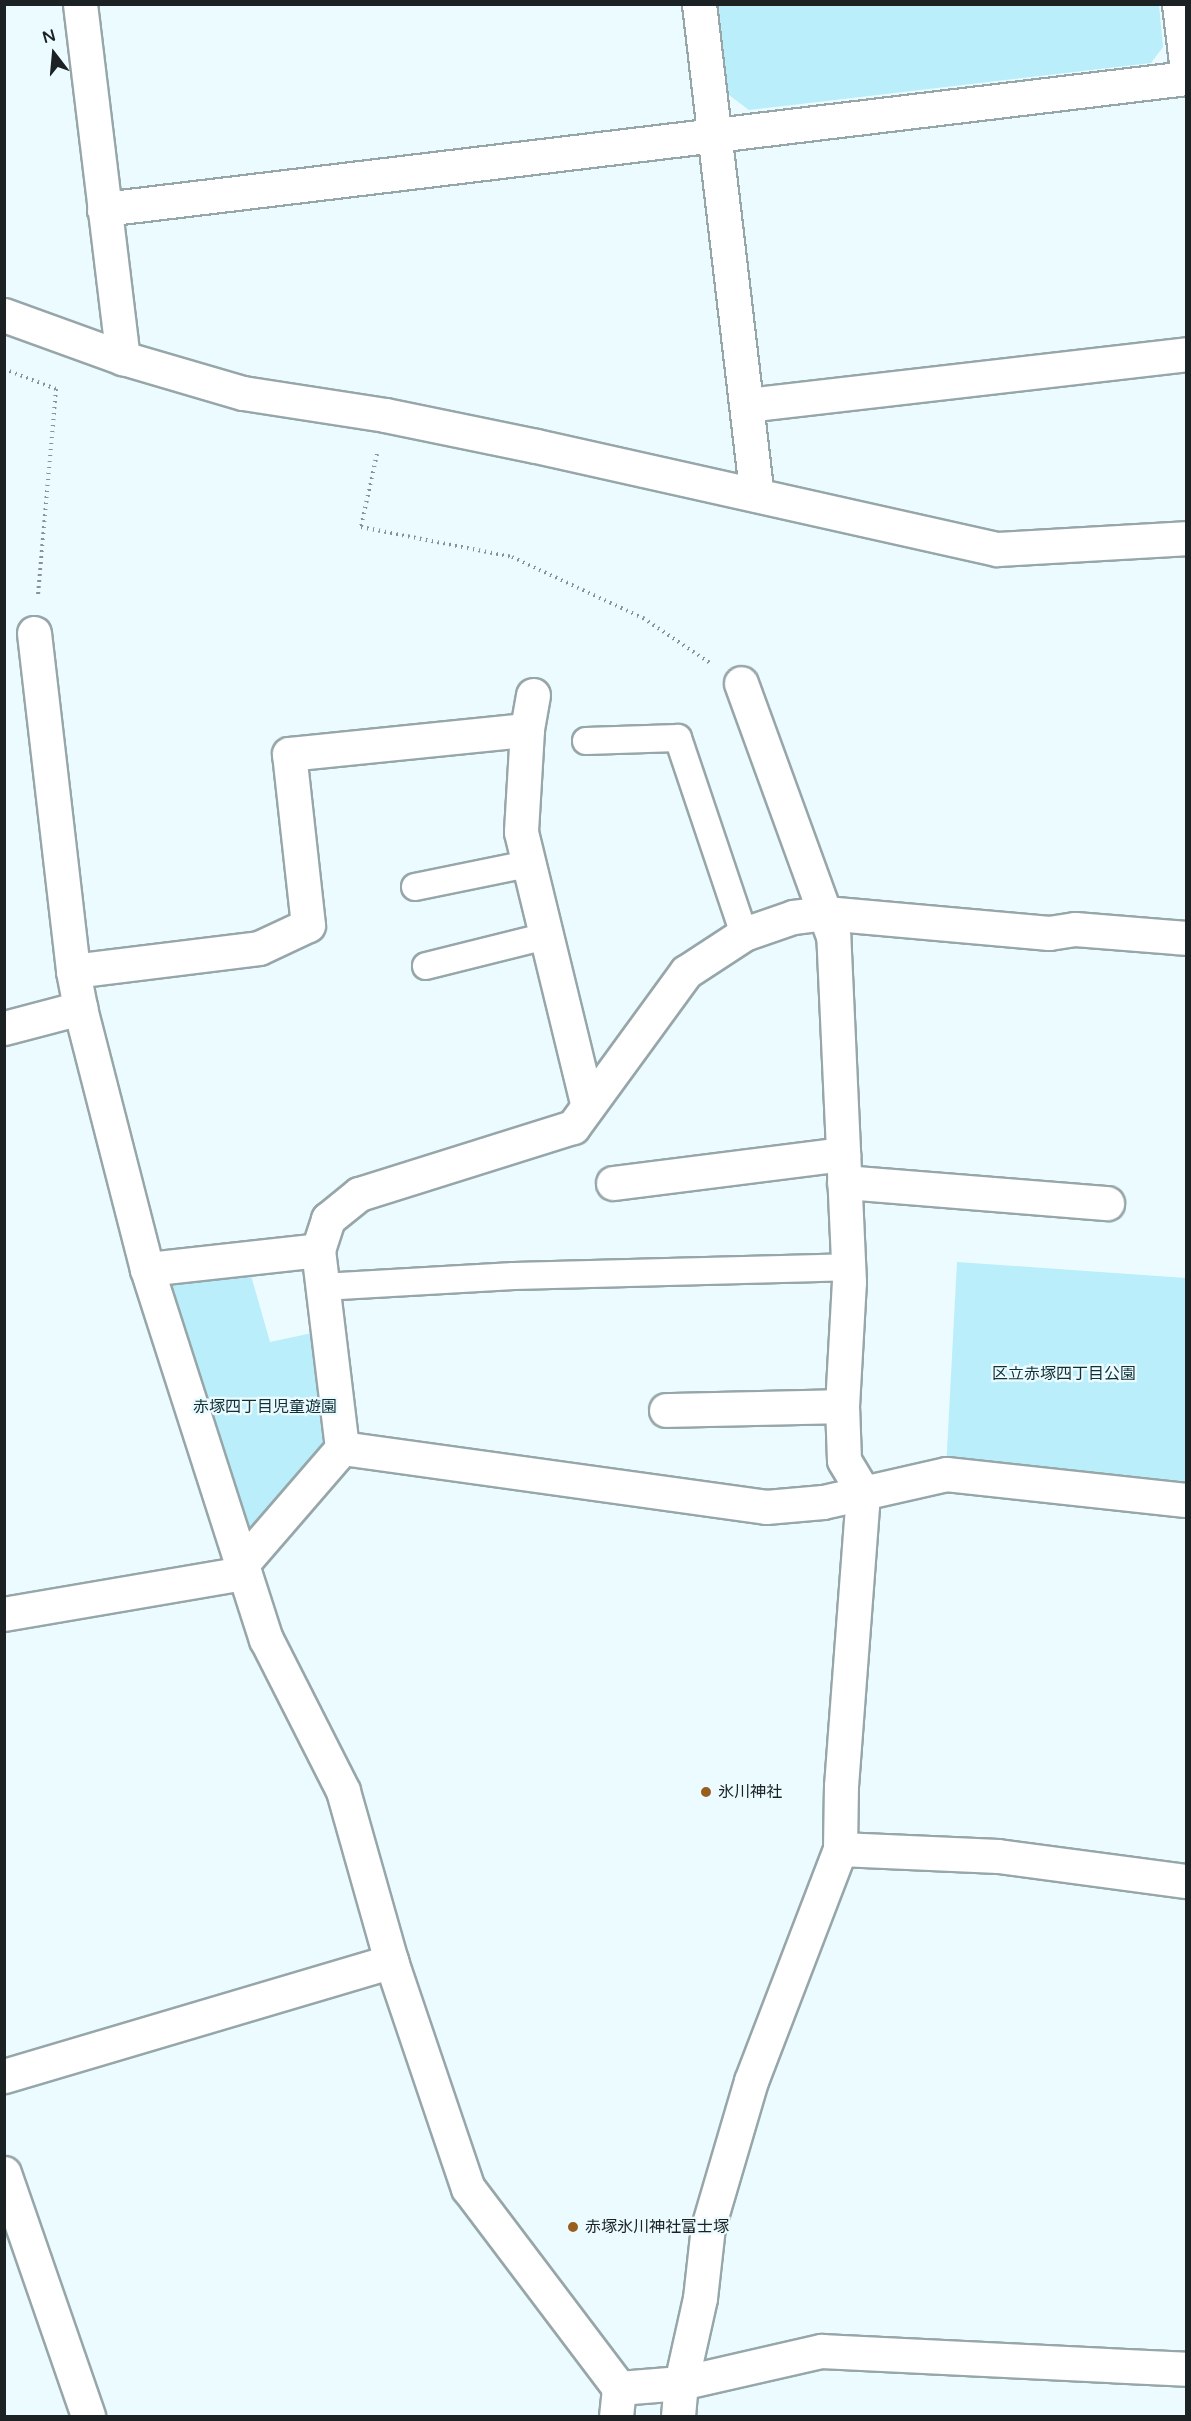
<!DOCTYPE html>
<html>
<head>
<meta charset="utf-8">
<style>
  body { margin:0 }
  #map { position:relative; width:1191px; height:2421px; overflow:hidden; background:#ecfbff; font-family:"Varela Round","Noto Sans JP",sans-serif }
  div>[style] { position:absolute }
  .green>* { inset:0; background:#b9eefa }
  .path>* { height:4px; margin-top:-2px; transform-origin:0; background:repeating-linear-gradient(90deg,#899396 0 1.5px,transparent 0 6px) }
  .roads { filter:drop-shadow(2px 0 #97a6a9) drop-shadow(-2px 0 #97a6a9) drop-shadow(0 2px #97a6a9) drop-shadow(0 -2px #97a6a9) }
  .service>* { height:26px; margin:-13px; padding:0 13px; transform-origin:13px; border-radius:13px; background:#fff }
  .minor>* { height:33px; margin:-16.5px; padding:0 16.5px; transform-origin:16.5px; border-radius:16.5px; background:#fff }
  .dots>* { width:16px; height:16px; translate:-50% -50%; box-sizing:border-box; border:3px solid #ecfbff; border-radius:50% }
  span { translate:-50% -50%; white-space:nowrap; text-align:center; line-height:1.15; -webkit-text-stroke:4.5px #ecfbff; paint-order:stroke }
  .park-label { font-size:16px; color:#0f3036 }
  .poi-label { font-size:16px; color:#1c2123 }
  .left { translate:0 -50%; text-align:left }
  .frame { position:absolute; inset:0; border:6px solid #1c2123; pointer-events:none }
  .north { position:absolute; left:24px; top:24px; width:60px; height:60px; -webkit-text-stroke:4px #ecfbff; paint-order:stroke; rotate:344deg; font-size:16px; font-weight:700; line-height:24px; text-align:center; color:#1c2123 }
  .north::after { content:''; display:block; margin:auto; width:21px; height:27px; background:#1c2123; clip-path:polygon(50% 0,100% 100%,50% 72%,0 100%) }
</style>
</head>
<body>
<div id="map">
  <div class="green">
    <i style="clip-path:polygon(716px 5px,1159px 5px,1163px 47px,1151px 63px,749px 110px,725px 92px)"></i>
    <i style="clip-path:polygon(957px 1262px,1186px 1278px,1186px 1488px,946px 1470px)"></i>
    <i style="clip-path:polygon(248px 1265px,270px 1342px,317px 1332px,334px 1441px,244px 1543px,156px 1274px)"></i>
  </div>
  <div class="path">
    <i style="left:4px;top:369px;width:56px;rotate:21deg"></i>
    <i style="left:56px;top:389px;width:208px;rotate:95deg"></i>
    <i style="left:377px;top:454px;width:75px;rotate:102.4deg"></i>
    <i style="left:361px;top:527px;width:154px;rotate:11.2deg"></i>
    <i style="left:512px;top:557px;width:145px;rotate:25deg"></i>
    <i style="left:643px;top:618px;width:81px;rotate:33.9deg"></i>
  </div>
  <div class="roads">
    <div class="service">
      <i style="left:586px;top:741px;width:92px;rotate:-1.9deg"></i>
      <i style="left:678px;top:738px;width:207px;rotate:71.4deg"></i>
      <i style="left:415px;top:887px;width:115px;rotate:-11.5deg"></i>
      <i style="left:426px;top:966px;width:124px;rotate:-14deg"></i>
      <i style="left:322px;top:1287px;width:192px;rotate:-3.3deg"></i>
      <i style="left:514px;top:1276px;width:334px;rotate:-1.5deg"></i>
    </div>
    <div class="minor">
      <i style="left:80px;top:4px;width:357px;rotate:83.1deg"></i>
      <i style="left:699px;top:4px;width:494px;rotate:83.3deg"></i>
      <i style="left:1179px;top:4px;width:59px;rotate:83.2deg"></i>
      <i style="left:104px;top:209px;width:1090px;rotate:-6.9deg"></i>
      <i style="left:4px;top:315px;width:127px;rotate:19.9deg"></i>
      <i style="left:123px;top:358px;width:125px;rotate:16.3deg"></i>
      <i style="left:243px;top:393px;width:144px;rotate:8.8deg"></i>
      <i style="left:385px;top:415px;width:154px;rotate:11.6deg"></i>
      <i style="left:536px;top:446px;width:472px;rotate:12.6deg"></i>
      <i style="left:997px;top:549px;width:189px;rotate:-3.3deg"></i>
      <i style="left:747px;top:405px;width:442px;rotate:-6.6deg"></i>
      <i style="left:34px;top:633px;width:340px;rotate:83.4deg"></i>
      <i style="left:73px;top:971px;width:38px;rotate:79deg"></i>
      <i style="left:80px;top:1008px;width:269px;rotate:75.6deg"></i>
      <i style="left:147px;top:1269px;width:389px;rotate:72.2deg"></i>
      <i style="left:266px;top:1639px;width:170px;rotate:63.1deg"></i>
      <i style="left:343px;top:1791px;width:177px;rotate:74.2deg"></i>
      <i style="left:391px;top:1961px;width:240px;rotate:71.3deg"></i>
      <i style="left:468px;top:2188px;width:251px;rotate:52.9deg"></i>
      <i style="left:619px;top:2388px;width:28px;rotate:96deg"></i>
      <i style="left:533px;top:695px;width:36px;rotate:100deg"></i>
      <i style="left:527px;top:730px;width:102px;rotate:93.4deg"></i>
      <i style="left:521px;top:832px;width:282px;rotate:76.3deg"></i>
      <i style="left:73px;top:971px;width:187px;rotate:-7deg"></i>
      <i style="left:259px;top:948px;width:54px;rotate:-25.1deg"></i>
      <i style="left:308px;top:925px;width:172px;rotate:-96.3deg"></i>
      <i style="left:289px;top:754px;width:239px;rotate:-5.8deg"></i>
      <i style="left:4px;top:1028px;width:79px;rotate:-14.7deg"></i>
      <i style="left:844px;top:1182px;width:264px;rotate:4.6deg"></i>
      <i style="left:613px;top:1183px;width:232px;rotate:-7.2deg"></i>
      <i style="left:147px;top:1269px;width:172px;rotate:-6.3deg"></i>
      <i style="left:666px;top:1410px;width:176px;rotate:-1.3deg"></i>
      <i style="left:342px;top:1448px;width:199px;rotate:-96.9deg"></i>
      <i style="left:318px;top:1250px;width:33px;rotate:-72deg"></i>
      <i style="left:328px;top:1219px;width:40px;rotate:-39deg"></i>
      <i style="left:359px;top:1194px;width:224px;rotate:-17.4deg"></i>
      <i style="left:573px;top:1127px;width:192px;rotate:-53.9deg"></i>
      <i style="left:686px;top:972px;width:69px;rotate:-33.2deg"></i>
      <i style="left:744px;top:934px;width:52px;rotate:-19.1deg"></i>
      <i style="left:793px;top:917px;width:32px;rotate:-7deg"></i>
      <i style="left:825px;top:913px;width:225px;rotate:5.1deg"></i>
      <i style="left:1049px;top:933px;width:26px;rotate:-9deg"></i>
      <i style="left:1075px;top:929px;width:111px;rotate:4.6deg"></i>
      <i style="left:242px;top:1564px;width:153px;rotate:-49.2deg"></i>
      <i style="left:342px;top:1448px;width:428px;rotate:7.9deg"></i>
      <i style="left:766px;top:1507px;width:57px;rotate:-5deg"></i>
      <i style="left:823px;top:1502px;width:126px;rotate:-12.8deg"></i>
      <i style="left:946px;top:1474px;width:241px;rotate:6.2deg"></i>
      <i style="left:4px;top:1614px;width:244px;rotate:-9.7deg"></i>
      <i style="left:840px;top:1849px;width:158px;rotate:2.5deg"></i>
      <i style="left:998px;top:1856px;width:190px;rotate:7.6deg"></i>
      <i style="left:4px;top:2076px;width:404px;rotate:-16.5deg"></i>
      <i style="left:4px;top:2173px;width:257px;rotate:70.9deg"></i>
      <i style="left:619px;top:2388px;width:62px;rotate:-4.6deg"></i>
      <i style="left:681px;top:2383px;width:144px;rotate:-12.9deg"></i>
      <i style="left:821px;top:2351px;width:365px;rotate:2.8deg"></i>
      <i style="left:678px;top:2416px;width:33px;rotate:-85deg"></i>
      <i style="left:681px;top:2383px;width:87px;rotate:-77.4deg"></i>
      <i style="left:700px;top:2298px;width:71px;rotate:-83.6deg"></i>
      <i style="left:708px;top:2227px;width:152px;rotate:-73.6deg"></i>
      <i style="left:751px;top:2081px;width:248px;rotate:-69deg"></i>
      <i style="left:840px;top:1849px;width:63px;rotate:-89.1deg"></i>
      <i style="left:841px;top:1786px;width:295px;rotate:-85.7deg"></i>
      <i style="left:863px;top:1492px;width:37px;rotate:-121deg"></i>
      <i style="left:844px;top:1460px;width:54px;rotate:-92.1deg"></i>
      <i style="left:842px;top:1406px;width:124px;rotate:-86.8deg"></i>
      <i style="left:849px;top:1282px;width:346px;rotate:-92.6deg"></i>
      <i style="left:833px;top:936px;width:269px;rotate:-110deg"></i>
    </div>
  </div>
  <div class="dots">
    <i style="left:706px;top:1792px;background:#995e1e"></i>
    <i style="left:573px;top:2227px;background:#995e1e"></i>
  </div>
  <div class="park-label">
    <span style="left:1064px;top:1374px">区立赤塚四丁目公園</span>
    <span style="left:265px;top:1407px">赤塚四丁目児童遊園</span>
  </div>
  <div class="poi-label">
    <span class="left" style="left:718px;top:1792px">氷川神社</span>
    <span class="left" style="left:585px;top:2227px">赤塚氷川神社富士塚</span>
  </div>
  <div class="frame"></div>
  <div class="north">N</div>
</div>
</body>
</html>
